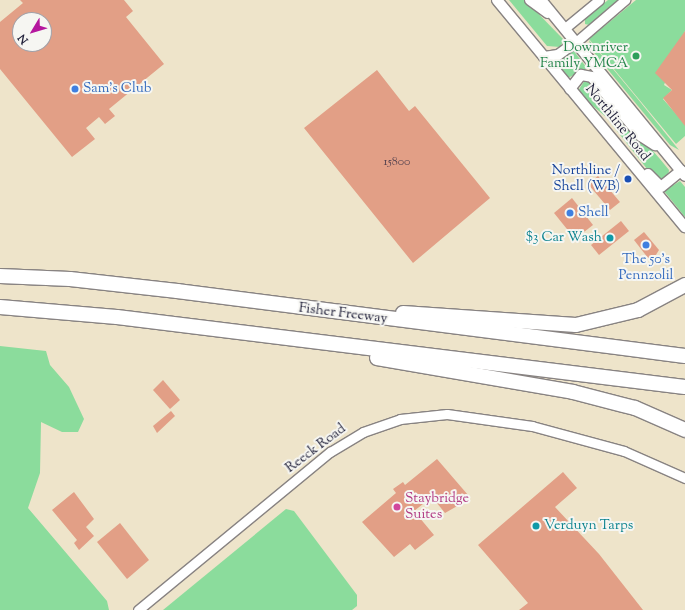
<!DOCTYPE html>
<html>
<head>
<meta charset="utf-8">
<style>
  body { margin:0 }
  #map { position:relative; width:685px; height:610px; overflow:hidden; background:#eee4ca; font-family:"Sorts Mill Goudy",serif }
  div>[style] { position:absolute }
  .green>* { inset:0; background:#8bdc9c }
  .building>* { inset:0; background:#e29f86 }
  .roads { filter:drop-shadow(1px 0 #888382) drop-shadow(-1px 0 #888382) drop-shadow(0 1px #888382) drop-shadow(0 -1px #888382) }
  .tertiary>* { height:9px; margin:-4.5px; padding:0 4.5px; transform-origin:4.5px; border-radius:4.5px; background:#fff }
  .secondary>* { height:10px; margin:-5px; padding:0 5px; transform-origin:5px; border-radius:5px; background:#fff }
  .motorway>* { height:14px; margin:-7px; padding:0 7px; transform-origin:7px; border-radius:7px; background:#fff }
  .dots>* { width:11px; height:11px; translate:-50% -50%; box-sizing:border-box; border:2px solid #f6f6f2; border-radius:50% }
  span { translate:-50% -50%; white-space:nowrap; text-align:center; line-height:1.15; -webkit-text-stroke:4px #f6f6f2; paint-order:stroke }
  .number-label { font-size:12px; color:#52414e }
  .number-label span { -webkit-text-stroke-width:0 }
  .leisure-label { font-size:14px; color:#27864d }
  .right { translate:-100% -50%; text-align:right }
  .shop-label { font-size:14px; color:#366cbe }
  .left { translate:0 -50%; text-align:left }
  .street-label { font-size:14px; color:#22223b }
  .transit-label { font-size:14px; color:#164399 }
  .culture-label { font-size:14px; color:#0d838f }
  .hotel-label { font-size:14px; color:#b23c85 }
  .north { position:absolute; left:12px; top:12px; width:40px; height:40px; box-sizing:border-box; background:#f6f6f2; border:1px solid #a1a1a9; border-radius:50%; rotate:232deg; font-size:11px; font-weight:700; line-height:16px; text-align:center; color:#22223b }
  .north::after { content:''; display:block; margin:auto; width:14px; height:18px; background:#b5179e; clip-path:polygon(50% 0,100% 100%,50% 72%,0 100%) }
</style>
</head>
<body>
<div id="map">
  <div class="green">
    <i style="clip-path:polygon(509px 0,525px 0,564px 40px,560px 47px,547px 46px)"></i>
    <i style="clip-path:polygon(608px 0,618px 0,589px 25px,585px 24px,585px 19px)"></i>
    <i style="clip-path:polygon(636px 0,685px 0,685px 31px,664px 85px,672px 90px,663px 99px,685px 124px,685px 136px,676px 144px,589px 39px)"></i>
    <i style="clip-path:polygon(589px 40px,637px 98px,679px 150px,670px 145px,591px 49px)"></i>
    <i style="clip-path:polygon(573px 50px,587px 68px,568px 78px,555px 61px)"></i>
    <i style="clip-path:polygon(585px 80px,590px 80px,660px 159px,669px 170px,668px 177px,659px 181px,655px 179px,606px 117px,587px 101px,578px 91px)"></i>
    <i style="clip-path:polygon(680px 181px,685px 187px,685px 217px,664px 191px)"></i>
    <i style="clip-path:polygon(0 346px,46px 351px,50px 365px,69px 387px,84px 419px,78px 432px,62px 432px,41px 422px,40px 473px,28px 508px,107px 601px,109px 610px,0 610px)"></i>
    <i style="clip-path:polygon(286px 509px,294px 511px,357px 595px,357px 606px,352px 610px,163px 610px)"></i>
  </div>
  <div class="building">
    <i style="clip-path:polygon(evenodd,20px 0,124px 0,133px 11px,126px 17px,164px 64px,109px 109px,115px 116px,105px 124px,99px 117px,86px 128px,95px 139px,72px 157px,0 69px,0 22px,23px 3px,20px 0,20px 20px,44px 20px,44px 44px,20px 44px,20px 20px)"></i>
    <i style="clip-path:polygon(685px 31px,685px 126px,663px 98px,672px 90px,655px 73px)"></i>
    <i style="clip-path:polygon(377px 70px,409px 111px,415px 106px,490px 198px,413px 263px,304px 128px)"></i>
    <i style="clip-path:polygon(598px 176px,620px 202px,610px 210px,588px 184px)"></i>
    <i style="clip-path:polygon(572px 198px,593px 225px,575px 239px,554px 213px)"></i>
    <i style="clip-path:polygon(621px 221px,629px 231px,599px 255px,591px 245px)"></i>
    <i style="clip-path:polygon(644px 232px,659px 250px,654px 258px,648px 258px,634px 240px)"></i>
    <i style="clip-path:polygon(163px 380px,180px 400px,170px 409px,153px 390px)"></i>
    <i style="clip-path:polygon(171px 411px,175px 416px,157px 433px,153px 426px)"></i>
    <i style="clip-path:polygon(437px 459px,468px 495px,466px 501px,445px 513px,432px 497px,414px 511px,434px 535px,415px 550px,410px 544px,394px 557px,362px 522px,396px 493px,393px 489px,403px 482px,405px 485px)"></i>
    <i style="clip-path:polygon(563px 472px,577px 488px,555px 507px,599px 554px,643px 610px,519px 610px,528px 603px,478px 545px)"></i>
    <i style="clip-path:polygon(74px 492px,94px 519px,86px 527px,94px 536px,79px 550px,74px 543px,77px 540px,52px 510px)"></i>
    <i style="clip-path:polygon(120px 523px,149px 560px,127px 579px,97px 542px)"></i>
  </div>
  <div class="roads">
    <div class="tertiary">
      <i style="left:565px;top:28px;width:44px;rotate:-39.5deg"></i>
      <i style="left:576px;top:42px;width:65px;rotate:-40.6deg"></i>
      <i style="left:138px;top:610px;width:249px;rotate:-39.5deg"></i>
      <i style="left:330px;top:452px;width:39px;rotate:-31deg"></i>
      <i style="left:363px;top:432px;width:39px;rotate:-19deg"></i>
      <i style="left:400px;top:419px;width:47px;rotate:-6.1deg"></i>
      <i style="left:447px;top:414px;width:86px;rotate:8deg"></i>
      <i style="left:532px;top:426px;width:95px;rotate:15.2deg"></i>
      <i style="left:624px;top:451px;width:67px;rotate:23.9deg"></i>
    </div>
    <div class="secondary">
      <i style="left:497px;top:0;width:295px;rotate:50.4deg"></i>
      <i style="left:530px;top:0;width:22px;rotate:36deg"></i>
      <i style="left:541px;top:0;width:227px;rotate:50.7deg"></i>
      <i style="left:544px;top:57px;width:14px;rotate:-8deg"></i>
      <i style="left:558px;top:55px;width:22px;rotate:-36deg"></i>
      <i style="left:570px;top:89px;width:18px;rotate:-52deg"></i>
      <i style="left:581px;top:75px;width:11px;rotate:10deg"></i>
      <i style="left:592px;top:77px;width:77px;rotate:50.3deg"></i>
      <i style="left:641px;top:136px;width:17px;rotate:33deg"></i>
      <i style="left:648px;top:174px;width:18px;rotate:45deg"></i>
      <i style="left:661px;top:187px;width:26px;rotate:-39deg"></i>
    </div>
    <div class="motorway">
      <i style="left:0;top:276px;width:70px;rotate:2.5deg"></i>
      <i style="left:70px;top:279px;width:108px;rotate:6.4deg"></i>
      <i style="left:177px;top:291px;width:512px;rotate:7.29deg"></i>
      <i style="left:0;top:307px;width:117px;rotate:4.9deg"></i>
      <i style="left:117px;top:317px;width:572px;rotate:7.03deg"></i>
      <i style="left:403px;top:313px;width:173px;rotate:4deg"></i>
      <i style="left:576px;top:325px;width:64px;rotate:-13.6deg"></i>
      <i style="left:638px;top:310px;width:53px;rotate:-28deg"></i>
      <i style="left:377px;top:358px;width:199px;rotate:9.8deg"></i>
      <i style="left:573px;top:392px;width:64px;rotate:14.5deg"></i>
      <i style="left:635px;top:408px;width:55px;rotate:23.7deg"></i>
    </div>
  </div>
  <div class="dots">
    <i style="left:636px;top:56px;background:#2e9e5b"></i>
    <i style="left:75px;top:89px;background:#3f7fe0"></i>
    <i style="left:628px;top:179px;background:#1a4fb4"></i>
    <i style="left:570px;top:213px;background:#3f7fe0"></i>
    <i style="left:610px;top:238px;background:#0f9aa8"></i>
    <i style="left:646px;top:245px;background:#3f7fe0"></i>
    <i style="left:397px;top:507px;background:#d1479c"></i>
    <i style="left:536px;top:526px;background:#0f9aa8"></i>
  </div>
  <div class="number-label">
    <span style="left:397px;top:163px">15800</span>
  </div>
  <div class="leisure-label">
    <span class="right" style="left:628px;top:56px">Downriver<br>Family YMCA</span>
  </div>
  <div class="shop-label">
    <span class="left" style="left:83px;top:89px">Sam's Club</span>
    <span class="left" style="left:578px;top:213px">Shell</span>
    <span style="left:646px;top:268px">The 50's<br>Pennzolil</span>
  </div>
  <div class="street-label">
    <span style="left:617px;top:123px;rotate:51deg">Northline Road</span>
    <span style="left:343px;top:314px;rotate:7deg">Fisher Freeway</span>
    <span style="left:316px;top:449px;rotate:-37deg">Reeck Road</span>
  </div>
  <div class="transit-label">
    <span class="right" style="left:620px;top:179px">Northline /<br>Shell (WB)</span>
  </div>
  <div class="culture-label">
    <span class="right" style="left:602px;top:238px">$3 Car Wash</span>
    <span class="left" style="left:544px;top:526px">Verduyn Tarps</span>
  </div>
  <div class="hotel-label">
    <span class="left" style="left:405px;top:507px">Staybridge<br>Suites</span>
  </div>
  <div class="north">N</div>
</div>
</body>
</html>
